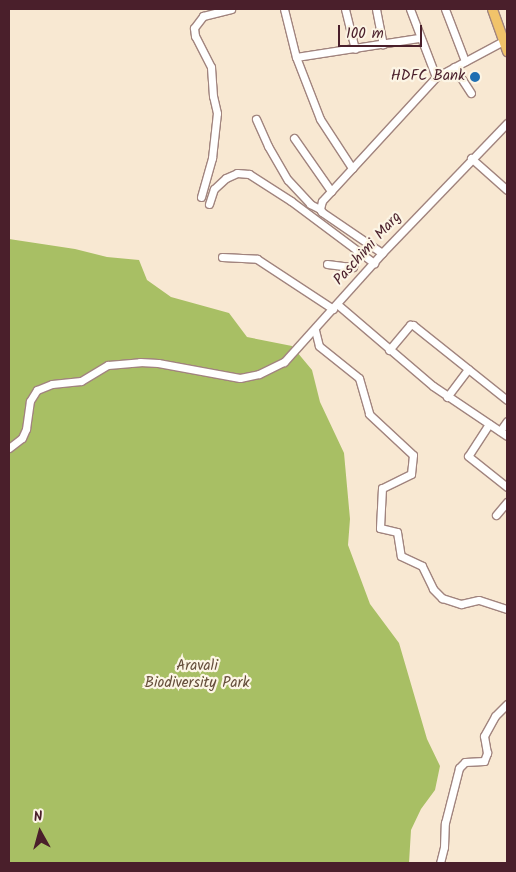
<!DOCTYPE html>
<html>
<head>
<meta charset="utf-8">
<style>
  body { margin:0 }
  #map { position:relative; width:516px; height:872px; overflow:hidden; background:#f8e8d2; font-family:Kalam,sans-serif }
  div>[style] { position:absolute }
  .green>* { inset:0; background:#a8bf64 }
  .roads { filter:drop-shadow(1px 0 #a1847e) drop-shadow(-1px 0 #a1847e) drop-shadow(0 1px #a1847e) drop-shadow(0 -1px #a1847e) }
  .minor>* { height:7px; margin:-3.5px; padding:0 3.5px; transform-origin:3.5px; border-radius:3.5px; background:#fff }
  .major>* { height:9px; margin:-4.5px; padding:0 4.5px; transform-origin:4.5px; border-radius:4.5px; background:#f1c36a }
  .dots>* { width:14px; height:14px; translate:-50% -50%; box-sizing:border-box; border:2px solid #fcf5e5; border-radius:50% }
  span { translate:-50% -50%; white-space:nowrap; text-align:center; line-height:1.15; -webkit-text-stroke:4.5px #fcf5e5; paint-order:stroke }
  .poi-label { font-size:15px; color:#4a1f2b }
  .right { translate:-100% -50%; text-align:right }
  .street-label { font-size:15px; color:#4a1f2b }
  .park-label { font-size:15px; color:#664f3c }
  .frame { position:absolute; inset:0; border:10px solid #4a1f2b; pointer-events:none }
  .north { position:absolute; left:15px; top:807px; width:50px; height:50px; -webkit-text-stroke:4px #fcf5e5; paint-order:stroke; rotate:353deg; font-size:14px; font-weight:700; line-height:20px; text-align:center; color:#4a1f2b }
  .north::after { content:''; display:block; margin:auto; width:18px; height:22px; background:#4a1f2b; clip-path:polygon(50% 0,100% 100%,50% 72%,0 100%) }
  .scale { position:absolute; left:338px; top:25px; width:84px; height:22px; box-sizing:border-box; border:2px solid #4a1f2b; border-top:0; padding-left:6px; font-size:15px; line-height:18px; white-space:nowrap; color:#4a1f2b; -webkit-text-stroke:4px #fcf5e5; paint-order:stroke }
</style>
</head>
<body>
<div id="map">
  <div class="green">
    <i style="clip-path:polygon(9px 239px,75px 249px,107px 257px,139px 260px,147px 280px,171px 297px,229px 313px,247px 337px,292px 346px,312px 370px,320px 402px,344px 453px,350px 519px,348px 545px,370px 604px,399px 643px,427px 739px,440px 766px,435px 790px,421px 809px,411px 830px,409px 863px,9px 863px)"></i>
  </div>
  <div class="roads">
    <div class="minor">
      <i style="left:284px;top:9px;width:49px;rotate:76deg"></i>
      <i style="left:296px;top:57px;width:66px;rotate:68.8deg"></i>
      <i style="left:320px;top:119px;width:59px;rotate:56.9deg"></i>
      <i style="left:345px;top:9px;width:41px;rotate:76deg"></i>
      <i style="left:376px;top:9px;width:36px;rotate:79deg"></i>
      <i style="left:410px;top:9px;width:73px;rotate:69.1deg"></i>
      <i style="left:445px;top:9px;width:56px;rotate:69deg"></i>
      <i style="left:296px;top:57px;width:124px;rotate:-8.8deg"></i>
      <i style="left:454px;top:67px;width:31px;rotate:57deg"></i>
      <i style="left:256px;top:119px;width:30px;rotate:66deg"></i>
      <i style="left:268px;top:146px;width:39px;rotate:60deg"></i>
      <i style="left:288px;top:180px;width:33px;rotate:47deg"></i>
      <i style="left:310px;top:204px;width:11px;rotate:27deg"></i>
      <i style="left:294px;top:138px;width:65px;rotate:55.1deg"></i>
      <i style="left:471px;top:158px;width:48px;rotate:41.6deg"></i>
      <i style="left:201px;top:197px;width:41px;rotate:-74.2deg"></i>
      <i style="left:212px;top:158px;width:45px;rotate:-83.7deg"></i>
      <i style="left:217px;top:113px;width:17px;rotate:-103deg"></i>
      <i style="left:213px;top:96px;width:29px;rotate:-94deg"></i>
      <i style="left:211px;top:67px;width:35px;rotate:-117deg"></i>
      <i style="left:195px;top:36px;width:8px;rotate:-97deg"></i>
      <i style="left:194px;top:28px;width:15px;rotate:-53deg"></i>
      <i style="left:203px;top:16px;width:29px;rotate:-14deg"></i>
      <i style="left:209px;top:204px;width:16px;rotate:-72deg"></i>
      <i style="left:214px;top:189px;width:16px;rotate:-43deg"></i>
      <i style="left:226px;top:178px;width:12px;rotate:-24deg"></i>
      <i style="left:237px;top:173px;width:12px;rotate:5deg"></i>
      <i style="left:249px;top:174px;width:50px;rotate:32.7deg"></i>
      <i style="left:291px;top:201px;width:104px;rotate:36.8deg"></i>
      <i style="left:382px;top:253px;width:73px;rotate:-145.7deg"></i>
      <i style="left:322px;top:212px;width:4px;rotate:-124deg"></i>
      <i style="left:320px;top:209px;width:8px;rotate:-76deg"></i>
      <i style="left:322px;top:201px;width:168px;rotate:-47.4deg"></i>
      <i style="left:436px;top:77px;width:76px;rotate:-28.2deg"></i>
      <i style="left:222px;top:257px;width:35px;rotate:3deg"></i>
      <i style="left:257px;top:259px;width:91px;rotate:33.3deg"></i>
      <i style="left:327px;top:264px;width:26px;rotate:7deg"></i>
      <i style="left:353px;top:267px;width:16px;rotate:-76deg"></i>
      <i style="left:337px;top:304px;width:126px;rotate:40.5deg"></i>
      <i style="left:433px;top:386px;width:89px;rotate:34deg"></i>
      <i style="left:315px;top:330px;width:16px;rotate:76deg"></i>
      <i style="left:319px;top:346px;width:51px;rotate:38.7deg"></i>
      <i style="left:359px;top:378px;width:37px;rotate:74deg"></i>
      <i style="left:369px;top:414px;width:60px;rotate:43deg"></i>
      <i style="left:413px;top:455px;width:19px;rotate:96deg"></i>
      <i style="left:411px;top:474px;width:32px;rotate:154deg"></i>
      <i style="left:382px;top:488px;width:40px;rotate:92.9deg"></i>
      <i style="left:380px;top:528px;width:17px;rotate:13deg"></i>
      <i style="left:397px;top:532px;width:24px;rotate:81deg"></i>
      <i style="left:401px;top:556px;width:23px;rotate:25deg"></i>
      <i style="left:422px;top:566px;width:25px;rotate:64deg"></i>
      <i style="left:433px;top:589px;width:13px;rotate:45deg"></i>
      <i style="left:442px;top:598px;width:20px;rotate:18deg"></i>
      <i style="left:461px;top:604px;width:18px;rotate:-13deg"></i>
      <i style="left:479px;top:600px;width:29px;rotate:18deg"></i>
      <i style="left:389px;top:350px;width:33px;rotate:-50deg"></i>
      <i style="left:410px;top:325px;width:3px"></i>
      <i style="left:413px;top:325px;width:120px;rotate:38.6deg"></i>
      <i style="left:447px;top:397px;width:35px;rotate:-53deg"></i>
      <i style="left:489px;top:424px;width:38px;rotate:123deg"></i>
      <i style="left:468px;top:456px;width:50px;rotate:38.5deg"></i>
      <i style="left:500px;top:431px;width:12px;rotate:-55deg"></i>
      <i style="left:9px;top:448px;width:16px;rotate:-38deg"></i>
      <i style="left:22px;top:438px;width:10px;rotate:-66deg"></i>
      <i style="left:26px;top:429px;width:28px;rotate:-82deg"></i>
      <i style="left:30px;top:401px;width:13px;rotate:-58deg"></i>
      <i style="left:37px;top:390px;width:16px;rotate:-22deg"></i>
      <i style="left:52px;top:384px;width:29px;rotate:-6deg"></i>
      <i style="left:81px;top:381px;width:31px;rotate:-31deg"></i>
      <i style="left:108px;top:365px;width:32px;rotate:-5deg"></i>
      <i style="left:140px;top:362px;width:18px;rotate:3deg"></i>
      <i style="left:158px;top:363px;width:83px;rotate:10.4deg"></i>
      <i style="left:240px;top:378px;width:19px;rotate:-12deg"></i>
      <i style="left:259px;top:374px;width:28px;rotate:-26deg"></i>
      <i style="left:284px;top:362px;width:147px;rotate:-48deg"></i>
      <i style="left:382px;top:253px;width:180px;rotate:-46.1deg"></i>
      <i style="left:496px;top:515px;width:17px;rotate:-50deg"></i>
      <i style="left:440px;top:863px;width:16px;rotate:-76deg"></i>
      <i style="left:444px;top:847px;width:24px;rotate:-88deg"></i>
      <i style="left:445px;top:823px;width:57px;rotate:-75.7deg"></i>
      <i style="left:459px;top:768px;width:8px;rotate:-45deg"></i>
      <i style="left:465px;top:762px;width:19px;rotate:-3deg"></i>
      <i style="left:484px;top:761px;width:9px;rotate:-69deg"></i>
      <i style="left:487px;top:753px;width:17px;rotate:-100deg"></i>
      <i style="left:484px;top:736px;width:23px;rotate:-61deg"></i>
      <i style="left:495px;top:716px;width:17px;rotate:-45deg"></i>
    </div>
    <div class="major">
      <i style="left:492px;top:9px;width:45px;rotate:70.3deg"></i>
    </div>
  </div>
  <div class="dots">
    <i style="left:475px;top:77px;background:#1f6fb2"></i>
  </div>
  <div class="poi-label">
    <span class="right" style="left:465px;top:77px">HDFC Bank</span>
  </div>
  <div class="street-label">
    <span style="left:368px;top:249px;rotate:-48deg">Paschimi Marg</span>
  </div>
  <div class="park-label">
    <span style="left:197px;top:675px">Aravali<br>Biodiversity Park</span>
  </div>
  <div class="frame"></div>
  <div class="north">N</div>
  <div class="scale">100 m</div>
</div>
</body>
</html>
